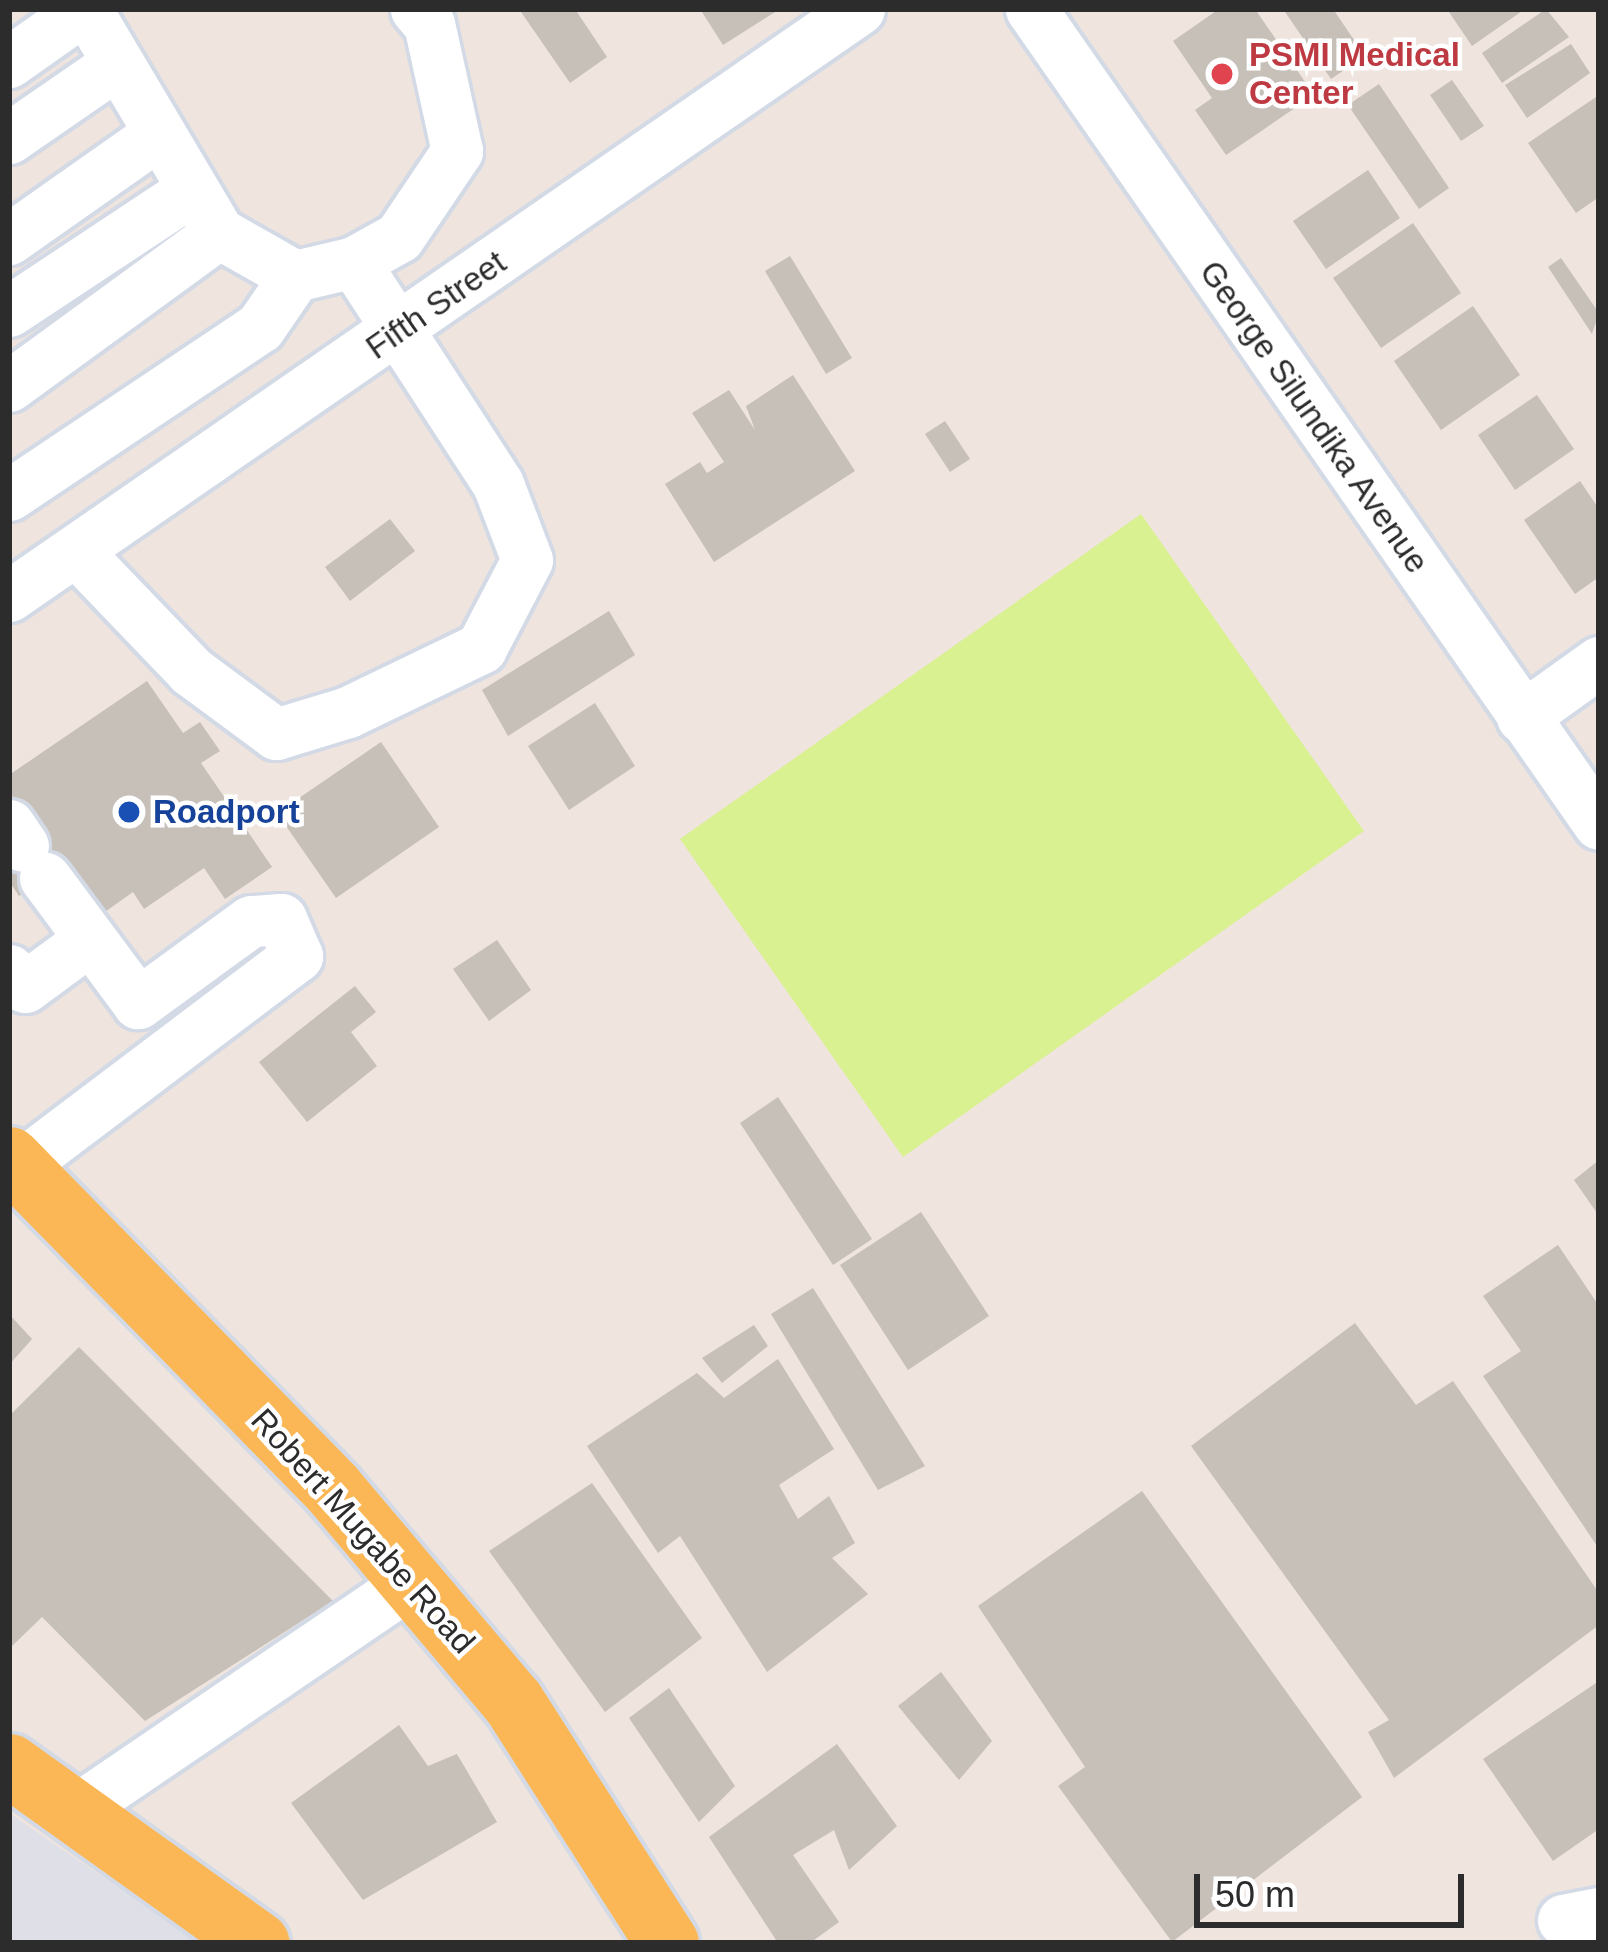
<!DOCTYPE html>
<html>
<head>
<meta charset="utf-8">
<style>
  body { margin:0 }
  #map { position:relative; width:1608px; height:1952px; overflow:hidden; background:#efe4de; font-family:Helvetica,sans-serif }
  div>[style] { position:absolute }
  .industrial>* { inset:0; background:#dfdfe7 }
  .pitch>* { inset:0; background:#daf191 }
  .building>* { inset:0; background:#c6c0b9 }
  .roads { filter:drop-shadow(3px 0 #d3dae6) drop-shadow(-3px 0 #d3dae6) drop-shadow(0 3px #d3dae6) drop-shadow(0 -3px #d3dae6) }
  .minor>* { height:51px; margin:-25.5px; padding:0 25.5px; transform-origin:25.5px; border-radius:25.5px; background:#fff }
  .major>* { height:63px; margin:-31.5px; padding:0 31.5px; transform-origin:31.5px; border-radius:31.5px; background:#fbb756 }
  .dots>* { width:33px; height:33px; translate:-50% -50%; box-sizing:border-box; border:6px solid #fff; border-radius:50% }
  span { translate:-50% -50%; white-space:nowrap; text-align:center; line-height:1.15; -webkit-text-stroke:9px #fff; paint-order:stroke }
  .health-label { font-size:33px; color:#be3a42; font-weight:700 }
  .left { translate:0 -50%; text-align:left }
  .street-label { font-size:33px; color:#2c2c2c }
  .transit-label { font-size:33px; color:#164399; font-weight:700 }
  .frame { position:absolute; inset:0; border:12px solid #2c2c2c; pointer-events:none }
  .scale { position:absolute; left:1194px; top:1874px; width:270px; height:54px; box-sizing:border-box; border:6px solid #2c2c2c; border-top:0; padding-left:15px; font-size:36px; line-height:42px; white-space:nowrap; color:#2c2c2c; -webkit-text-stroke:9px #fff; paint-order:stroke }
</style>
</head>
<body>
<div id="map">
  <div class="industrial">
    <i style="clip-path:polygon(9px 1813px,200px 1943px,9px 1943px)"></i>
  </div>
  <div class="pitch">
    <i style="clip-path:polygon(1141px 514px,1364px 831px,903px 1157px,680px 839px)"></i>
  </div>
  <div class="building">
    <i style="clip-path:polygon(519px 9px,575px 9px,607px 57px,570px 83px)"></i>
    <i style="clip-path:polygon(700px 9px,780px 9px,723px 45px)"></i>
    <i style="clip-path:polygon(1219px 9px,1255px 9px,1314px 95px,1226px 155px,1195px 110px,1212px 98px,1173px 41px)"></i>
    <i style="clip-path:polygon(1283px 9px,1333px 9px,1365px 56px,1331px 79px)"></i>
    <i style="clip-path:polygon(1447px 9px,1525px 9px,1472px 46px)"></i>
    <i style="clip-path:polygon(1546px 9px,1569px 37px,1502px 83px,1482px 53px)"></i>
    <i style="clip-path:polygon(1571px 44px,1590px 73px,1527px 118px,1505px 85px)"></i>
    <i style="clip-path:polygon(1452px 80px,1484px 126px,1461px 141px,1430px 95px)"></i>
    <i style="clip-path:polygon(1379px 84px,1449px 188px,1419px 209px,1348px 105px)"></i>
    <i style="clip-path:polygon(1599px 95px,1599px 197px,1576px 213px,1528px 143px)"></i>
    <i style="clip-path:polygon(1368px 170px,1400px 218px,1326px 269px,1293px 221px)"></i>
    <i style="clip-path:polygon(1413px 223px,1461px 293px,1381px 348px,1333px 278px)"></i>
    <i style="clip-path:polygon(790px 256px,852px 358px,826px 374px,765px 271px)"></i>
    <i style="clip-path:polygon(1561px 258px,1599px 313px,1592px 334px,1548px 267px)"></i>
    <i style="clip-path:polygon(1473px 306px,1520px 375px,1441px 430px,1394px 361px)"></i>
    <i style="clip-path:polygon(793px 375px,855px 471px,714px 562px,665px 484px,700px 462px,707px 473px,724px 462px,692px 413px,729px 390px,755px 430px,746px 406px)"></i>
    <i style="clip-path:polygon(1537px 395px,1574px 449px,1515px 490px,1478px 435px)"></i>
    <i style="clip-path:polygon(945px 421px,970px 459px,950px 472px,925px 434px)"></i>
    <i style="clip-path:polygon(1580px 481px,1599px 509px,1599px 577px,1575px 594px,1524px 520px)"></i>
    <i style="clip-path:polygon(390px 519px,415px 551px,350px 601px,325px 567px)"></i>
    <i style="clip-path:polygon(609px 611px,635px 655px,508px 736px,482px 690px)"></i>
    <i style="clip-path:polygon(147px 681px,183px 733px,200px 722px,220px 751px,201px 763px,272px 867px,225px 899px,204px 868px,144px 909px,133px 892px,95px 919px,60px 868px,19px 896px,9px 881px,9px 855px,39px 834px,9px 791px,9px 775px)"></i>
    <i style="clip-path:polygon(595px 703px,635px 766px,569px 810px,528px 746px)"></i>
    <i style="clip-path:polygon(381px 742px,439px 827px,336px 898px,277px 813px)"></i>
    <i style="clip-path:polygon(497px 940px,531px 990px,489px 1021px,453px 969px)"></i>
    <i style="clip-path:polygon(355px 986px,376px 1012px,351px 1032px,377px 1066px,307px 1122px,259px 1062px)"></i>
    <i style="clip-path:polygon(778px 1097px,872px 1239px,833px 1265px,740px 1123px)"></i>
    <i style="clip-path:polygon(1599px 1160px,1599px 1216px,1574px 1180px)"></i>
    <i style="clip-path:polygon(921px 1212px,989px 1316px,908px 1370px,840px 1265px)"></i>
    <i style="clip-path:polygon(1558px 1245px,1599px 1306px,1599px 1549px,1483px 1376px,1521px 1351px,1483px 1296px)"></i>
    <i style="clip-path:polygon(813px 1288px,925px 1466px,878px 1490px,771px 1314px)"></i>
    <i style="clip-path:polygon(9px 1314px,32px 1339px,9px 1365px)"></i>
    <i style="clip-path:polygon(1355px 1323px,1416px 1405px,1453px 1381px,1599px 1593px,1599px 1625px,1394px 1778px,1368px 1732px,1389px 1720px,1191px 1446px)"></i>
    <i style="clip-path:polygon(754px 1325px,768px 1346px,722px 1383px,702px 1358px)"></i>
    <i style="clip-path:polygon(79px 1347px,333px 1601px,145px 1721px,42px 1617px,9px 1649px,9px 1416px)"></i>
    <i style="clip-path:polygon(778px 1359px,834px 1449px,779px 1485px,798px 1519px,829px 1496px,855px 1543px,832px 1558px,868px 1594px,767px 1672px,680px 1536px,658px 1553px,587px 1446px,697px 1373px,724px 1398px)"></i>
    <i style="clip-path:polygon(592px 1483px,702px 1638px,605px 1712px,489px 1551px)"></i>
    <i style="clip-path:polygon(1142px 1491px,1362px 1797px,1172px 1942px,1058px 1786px,1085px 1767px,978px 1606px)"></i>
    <i style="clip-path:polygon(941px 1672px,992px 1741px,959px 1780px,898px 1706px)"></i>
    <i style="clip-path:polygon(1599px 1681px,1599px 1829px,1553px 1861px,1483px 1759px)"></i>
    <i style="clip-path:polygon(669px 1688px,735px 1786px,699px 1822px,629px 1718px)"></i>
    <i style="clip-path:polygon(399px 1725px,428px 1766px,457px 1754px,497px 1822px,363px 1900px,291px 1803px)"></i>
    <i style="clip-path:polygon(837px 1744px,897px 1826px,849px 1870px,834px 1830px,793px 1855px,839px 1922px,810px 1943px,778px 1943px,709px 1837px)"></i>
  </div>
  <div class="roads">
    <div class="minor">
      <i style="left:86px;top:9px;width:261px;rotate:59.3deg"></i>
      <i style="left:219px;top:233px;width:87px;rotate:29.5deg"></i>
      <i style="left:295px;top:276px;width:61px;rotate:-13.3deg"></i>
      <i style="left:354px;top:262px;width:51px;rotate:-29.1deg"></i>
      <i style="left:399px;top:237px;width:104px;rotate:-56deg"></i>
      <i style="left:457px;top:151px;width:130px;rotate:-102.4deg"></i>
      <i style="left:429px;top:24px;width:20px;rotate:-131deg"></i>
      <i style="left:1031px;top:9px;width:993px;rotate:55.13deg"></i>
      <i style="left:9px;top:62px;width:92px;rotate:-35.2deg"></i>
      <i style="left:9px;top:138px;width:129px;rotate:-34.6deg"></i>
      <i style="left:9px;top:239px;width:181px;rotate:-35.1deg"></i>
      <i style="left:9px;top:311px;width:219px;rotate:-33.5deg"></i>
      <i style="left:9px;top:386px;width:260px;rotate:-36.1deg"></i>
      <i style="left:9px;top:495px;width:302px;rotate:-33.8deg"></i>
      <i style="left:260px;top:327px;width:62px;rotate:-55.5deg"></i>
      <i style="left:77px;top:552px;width:165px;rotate:46.2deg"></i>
      <i style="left:191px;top:671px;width:106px;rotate:36.5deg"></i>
      <i style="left:276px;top:734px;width:75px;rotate:-17deg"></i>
      <i style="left:348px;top:712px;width:148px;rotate:-25.7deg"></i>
      <i style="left:481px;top:648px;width:99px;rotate:-62.4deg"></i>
      <i style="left:527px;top:560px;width:81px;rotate:-110.9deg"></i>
      <i style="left:498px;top:484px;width:265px;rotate:-123deg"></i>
      <i style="left:9px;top:596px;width:1033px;rotate:-34.63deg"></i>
      <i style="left:1522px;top:717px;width:95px;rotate:-35.5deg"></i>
      <i style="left:9px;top:825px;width:25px;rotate:56deg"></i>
      <i style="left:9px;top:970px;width:23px;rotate:47deg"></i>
      <i style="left:25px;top:987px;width:79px;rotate:-36.3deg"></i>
      <i style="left:18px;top:1167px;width:350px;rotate:-37.1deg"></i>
      <i style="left:297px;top:956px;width:40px;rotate:-113.4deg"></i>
      <i style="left:281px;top:919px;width:30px;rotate:176deg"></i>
      <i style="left:251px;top:921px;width:140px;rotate:144deg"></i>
      <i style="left:138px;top:1003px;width:156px;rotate:-126.6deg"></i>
      <i style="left:74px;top:1811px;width:407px;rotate:-34.2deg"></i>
      <i style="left:1563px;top:1920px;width:37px;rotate:-11deg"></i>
    </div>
    <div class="major">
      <i style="left:9px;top:1158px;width:462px;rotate:45.6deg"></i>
      <i style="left:332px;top:1488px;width:280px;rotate:49.8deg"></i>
      <i style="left:513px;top:1702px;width:286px;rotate:57.4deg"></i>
      <i style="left:9px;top:1765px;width:306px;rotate:35.6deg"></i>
    </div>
  </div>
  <div class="dots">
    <i style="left:1222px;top:74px;background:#e0444e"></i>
    <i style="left:129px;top:812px;background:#1a4fb4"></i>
  </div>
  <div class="health-label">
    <span class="left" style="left:1249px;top:74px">PSMI Medical<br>Center</span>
  </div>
  <div class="street-label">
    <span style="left:436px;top:305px;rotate:-35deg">Fifth Street</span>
    <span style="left:1314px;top:417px;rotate:55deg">George Silundika Avenue</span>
    <span style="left:363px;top:1531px;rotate:48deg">Robert Mugabe Road</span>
  </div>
  <div class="transit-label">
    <span class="left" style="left:153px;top:812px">Roadport</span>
  </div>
  <div class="frame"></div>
  <div class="scale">50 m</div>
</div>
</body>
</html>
